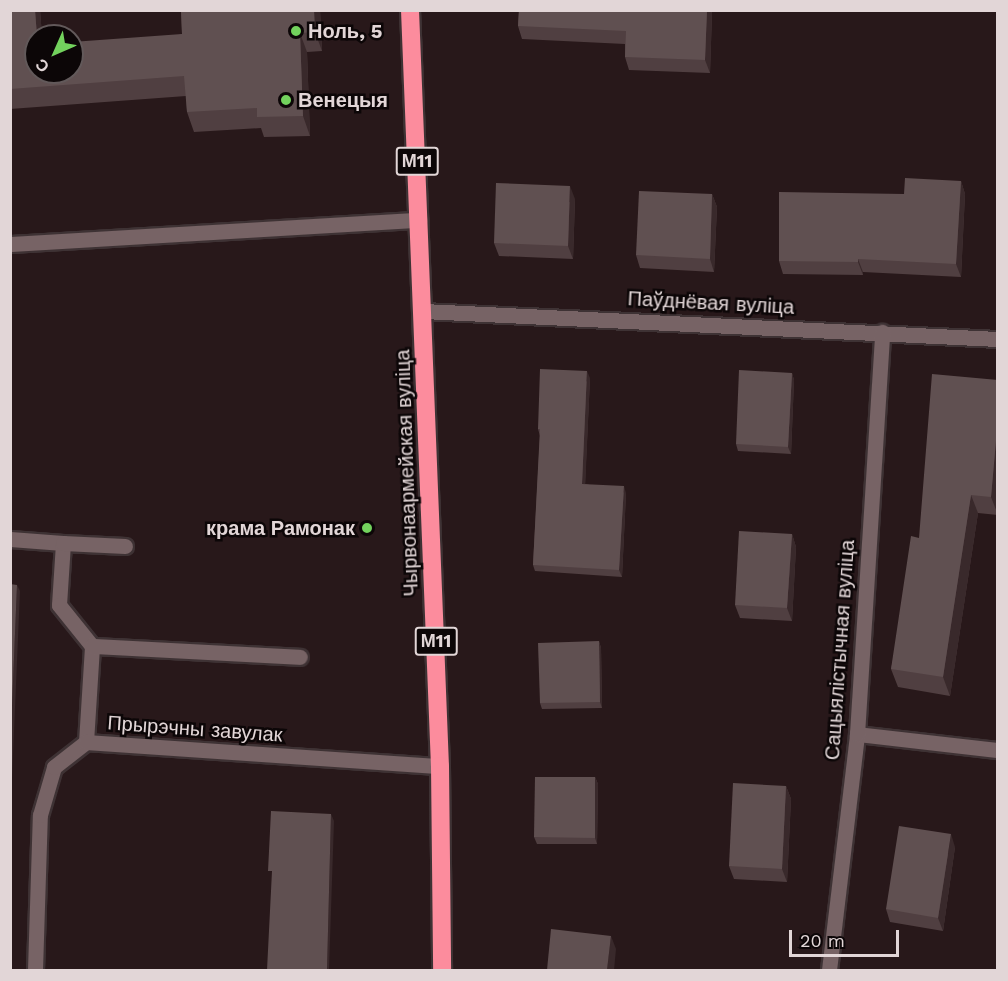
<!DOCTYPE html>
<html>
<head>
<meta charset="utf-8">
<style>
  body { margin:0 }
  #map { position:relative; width:1008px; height:981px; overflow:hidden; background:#28181a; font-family:"Work Sans",sans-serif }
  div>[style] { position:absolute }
  .roads { filter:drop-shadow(2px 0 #3e3234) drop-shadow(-2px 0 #3e3234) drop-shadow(0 2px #3e3234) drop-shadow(0 -2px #3e3234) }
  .lane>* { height:15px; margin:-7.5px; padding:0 7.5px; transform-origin:7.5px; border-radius:7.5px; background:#776365 }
  .street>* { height:15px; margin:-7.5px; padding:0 7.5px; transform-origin:7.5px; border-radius:7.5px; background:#776365 }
  .highway>* { height:18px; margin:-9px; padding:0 9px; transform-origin:9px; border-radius:9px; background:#fc8c9d }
  .wall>* { inset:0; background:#503f41 }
  .shaded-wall>* { inset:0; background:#39292b }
  .building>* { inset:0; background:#605051 }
  .dots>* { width:16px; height:16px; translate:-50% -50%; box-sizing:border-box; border:3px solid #0c0607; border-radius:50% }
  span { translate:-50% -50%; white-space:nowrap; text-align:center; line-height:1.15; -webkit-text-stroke:5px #0c0607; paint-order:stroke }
  .shield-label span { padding:2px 4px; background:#0c0607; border:2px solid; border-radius:4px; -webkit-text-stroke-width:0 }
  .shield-label { font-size:18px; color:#e2d6d7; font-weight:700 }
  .poi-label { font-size:20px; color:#e2d6d7; font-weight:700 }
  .left { translate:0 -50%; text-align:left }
  .right { translate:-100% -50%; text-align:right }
  .street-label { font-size:20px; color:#e2d6d7 }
  .frame { position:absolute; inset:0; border:12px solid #e2d6d7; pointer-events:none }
  .north { position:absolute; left:24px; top:24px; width:60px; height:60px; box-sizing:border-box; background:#0c0607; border:2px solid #62595a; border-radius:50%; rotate:225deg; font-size:16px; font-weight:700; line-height:24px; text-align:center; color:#e2d6d7 }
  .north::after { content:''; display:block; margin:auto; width:21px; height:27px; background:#73d25d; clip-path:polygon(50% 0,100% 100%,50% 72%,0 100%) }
  .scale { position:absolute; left:789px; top:930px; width:110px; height:27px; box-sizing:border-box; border:3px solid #e2d6d7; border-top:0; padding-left:8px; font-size:18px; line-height:21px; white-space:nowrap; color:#e2d6d7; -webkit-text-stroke:4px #0c0607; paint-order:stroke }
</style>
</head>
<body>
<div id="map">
  <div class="roads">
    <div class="lane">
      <i style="left:10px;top:244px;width:410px;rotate:-3.4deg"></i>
      <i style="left:10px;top:539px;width:53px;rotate:4.3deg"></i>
      <i style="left:63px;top:543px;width:62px;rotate:93.7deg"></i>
      <i style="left:59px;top:605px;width:53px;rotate:51.2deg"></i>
      <i style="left:63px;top:543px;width:62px;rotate:2.8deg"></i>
      <i style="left:857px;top:734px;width:142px;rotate:6.5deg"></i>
      <i style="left:86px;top:742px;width:96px;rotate:-86.4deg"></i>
      <i style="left:92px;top:646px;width:208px;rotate:3deg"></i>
    </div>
    <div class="street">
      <i style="left:423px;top:311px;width:576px;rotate:2.79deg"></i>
      <i style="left:35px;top:970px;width:155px;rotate:-88.2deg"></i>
      <i style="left:40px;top:815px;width:50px;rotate:-73.7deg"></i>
      <i style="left:54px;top:767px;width:41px;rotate:-38deg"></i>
      <i style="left:86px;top:742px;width:355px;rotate:3.9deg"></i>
      <i style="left:829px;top:970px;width:238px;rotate:-83.2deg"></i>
      <i style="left:857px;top:734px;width:403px;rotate:-86.4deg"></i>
    </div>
    <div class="highway">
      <i style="left:410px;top:10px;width:757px;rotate:87.73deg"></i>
      <i style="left:440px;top:766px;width:204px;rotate:89.4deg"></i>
    </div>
  </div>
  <div class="wall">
    <i style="clip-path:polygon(10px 10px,40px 10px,42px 36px,36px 36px,36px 72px,182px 34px,181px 10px,320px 10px,322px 51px,307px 52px,310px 136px,264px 137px,261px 128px,194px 132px,187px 112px,186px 96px,10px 109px)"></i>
    <i style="clip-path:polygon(519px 10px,711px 10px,712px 13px,710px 73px,629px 70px,625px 57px,625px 44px,522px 39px,518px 26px)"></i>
    <i style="clip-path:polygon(961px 181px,965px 194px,961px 277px,863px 272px,863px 275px,783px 274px,779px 261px,904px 194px)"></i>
    <i style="clip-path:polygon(712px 194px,717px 207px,714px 272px,640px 268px,636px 255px)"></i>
    <i style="clip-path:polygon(575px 199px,573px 259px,499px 256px,494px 243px)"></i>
    <i style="clip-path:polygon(792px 373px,794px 380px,791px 454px,738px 451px,736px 444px)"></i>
    <i style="clip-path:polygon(590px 378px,585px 484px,626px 493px,622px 577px,535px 571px,533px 565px,540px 436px,538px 429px)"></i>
    <i style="clip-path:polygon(998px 380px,998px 515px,978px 513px,950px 696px,898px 687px,891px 669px,919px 538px)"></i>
    <i style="clip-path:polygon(792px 534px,796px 547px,792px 621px,740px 618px,735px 605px)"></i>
    <i style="clip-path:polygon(599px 641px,601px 648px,602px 708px,542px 709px,540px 703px)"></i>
    <i style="clip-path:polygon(595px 777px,598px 784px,597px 844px,537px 844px,534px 837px)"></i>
    <i style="clip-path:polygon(786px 786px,791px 799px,787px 882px,734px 879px,729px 866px)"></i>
    <i style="clip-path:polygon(955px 847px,943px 931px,890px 922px,886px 909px)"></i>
  </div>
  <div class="shaded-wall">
    <i style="clip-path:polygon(35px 10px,40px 10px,42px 36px,37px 36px)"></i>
    <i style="clip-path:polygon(314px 10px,320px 10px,322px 51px,315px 32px)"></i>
    <i style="clip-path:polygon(707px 10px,711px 10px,712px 13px,710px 73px,705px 60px)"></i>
    <i style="clip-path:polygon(300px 33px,307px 52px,310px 136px,303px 116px)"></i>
    <i style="clip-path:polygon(961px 181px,965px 194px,961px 277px,956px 264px)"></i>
    <i style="clip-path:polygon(570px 186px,575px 199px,573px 259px,568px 246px)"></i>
    <i style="clip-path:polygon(712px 194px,717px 207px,714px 272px,710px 259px)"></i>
    <i style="clip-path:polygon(858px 259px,863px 272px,863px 275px,858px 262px)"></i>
    <i style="clip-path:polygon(587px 371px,590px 378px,585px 490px,582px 484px)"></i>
    <i style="clip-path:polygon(792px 373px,794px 380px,791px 454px,788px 447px)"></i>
    <i style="clip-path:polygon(998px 418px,998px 515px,991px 497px)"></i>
    <i style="clip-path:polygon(624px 486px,626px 493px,622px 577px,619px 570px)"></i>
    <i style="clip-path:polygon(971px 495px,978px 513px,950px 696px,943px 677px)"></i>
    <i style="clip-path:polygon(792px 534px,796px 547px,792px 621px,787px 608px)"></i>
    <i style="clip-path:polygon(17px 585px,20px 591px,10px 825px,10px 755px)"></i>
    <i style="clip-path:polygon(599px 641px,601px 648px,602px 708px,600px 702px)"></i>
    <i style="clip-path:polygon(595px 777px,598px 784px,597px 844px,595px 838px)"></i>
    <i style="clip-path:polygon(786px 786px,791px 799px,787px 882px,782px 869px)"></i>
    <i style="clip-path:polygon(331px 814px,334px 821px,329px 970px,327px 970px)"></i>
    <i style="clip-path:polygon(951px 834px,955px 847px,943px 931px,938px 918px)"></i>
    <i style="clip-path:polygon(611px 936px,616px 949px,614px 970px,607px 970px)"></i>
  </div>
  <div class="building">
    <i style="clip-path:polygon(10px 10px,35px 10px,37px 36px,36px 36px,36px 72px,72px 72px,72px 42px,182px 34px,181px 10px,314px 10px,315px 32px,300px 33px,303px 116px,257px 117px,257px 108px,187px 112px,184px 76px,10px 89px)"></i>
    <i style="clip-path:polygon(519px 10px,707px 10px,705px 60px,625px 57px,626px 31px,518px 26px)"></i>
    <i style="clip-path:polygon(905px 178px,961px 181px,956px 264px,858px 259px,858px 262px,779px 261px,779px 192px,904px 194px)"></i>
    <i style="clip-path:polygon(496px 183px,570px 186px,568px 246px,494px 243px)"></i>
    <i style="clip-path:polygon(639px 191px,712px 194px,710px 259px,636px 255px)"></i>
    <i style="clip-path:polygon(540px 369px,587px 371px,582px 484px,624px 486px,619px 570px,533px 565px,540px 429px,538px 429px)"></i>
    <i style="clip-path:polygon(739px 370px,792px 373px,788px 447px,736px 444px)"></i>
    <i style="clip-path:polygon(932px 374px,998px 380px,998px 418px,991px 497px,971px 495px,943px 677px,891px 669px,911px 536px,919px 538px)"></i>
    <i style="clip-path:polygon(739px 531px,792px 534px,787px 608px,735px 605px)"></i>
    <i style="clip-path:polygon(10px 584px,17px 585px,10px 755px)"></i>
    <i style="clip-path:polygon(599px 641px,600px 702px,540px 703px,538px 643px)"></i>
    <i style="clip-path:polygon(535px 777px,595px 777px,595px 838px,534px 837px)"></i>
    <i style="clip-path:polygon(733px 783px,786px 786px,782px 869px,729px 866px)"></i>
    <i style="clip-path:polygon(271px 811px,331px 814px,327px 970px,267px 970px,272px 871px,268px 871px)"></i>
    <i style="clip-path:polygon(899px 826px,951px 834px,938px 918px,886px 909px)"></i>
    <i style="clip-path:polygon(551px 929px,611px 936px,607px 970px,547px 970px)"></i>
  </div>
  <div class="dots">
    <i style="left:296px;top:31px;background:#73d25d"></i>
    <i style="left:286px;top:100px;background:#73d25d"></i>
    <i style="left:367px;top:528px;background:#73d25d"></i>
  </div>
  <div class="shield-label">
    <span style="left:417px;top:161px">М11</span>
    <span style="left:436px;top:641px">М11</span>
  </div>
  <div class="poi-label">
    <span class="left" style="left:308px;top:31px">Ноль, 5</span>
    <span class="left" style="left:298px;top:100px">Венецыя</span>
    <span class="right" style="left:355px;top:528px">крама Рамонак</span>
  </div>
  <div class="street-label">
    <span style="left:711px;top:303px;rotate:3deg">Паўднёвая вуліца</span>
    <span style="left:407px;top:473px;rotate:-92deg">Чырвонаармейская вуліца</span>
    <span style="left:840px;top:650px;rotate:-86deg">Сацыялістычная вуліца</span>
    <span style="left:195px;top:729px;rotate:4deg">Прырэчны завулак</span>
  </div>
  <div class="frame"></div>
  <div class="north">С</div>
  <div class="scale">20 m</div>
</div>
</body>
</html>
